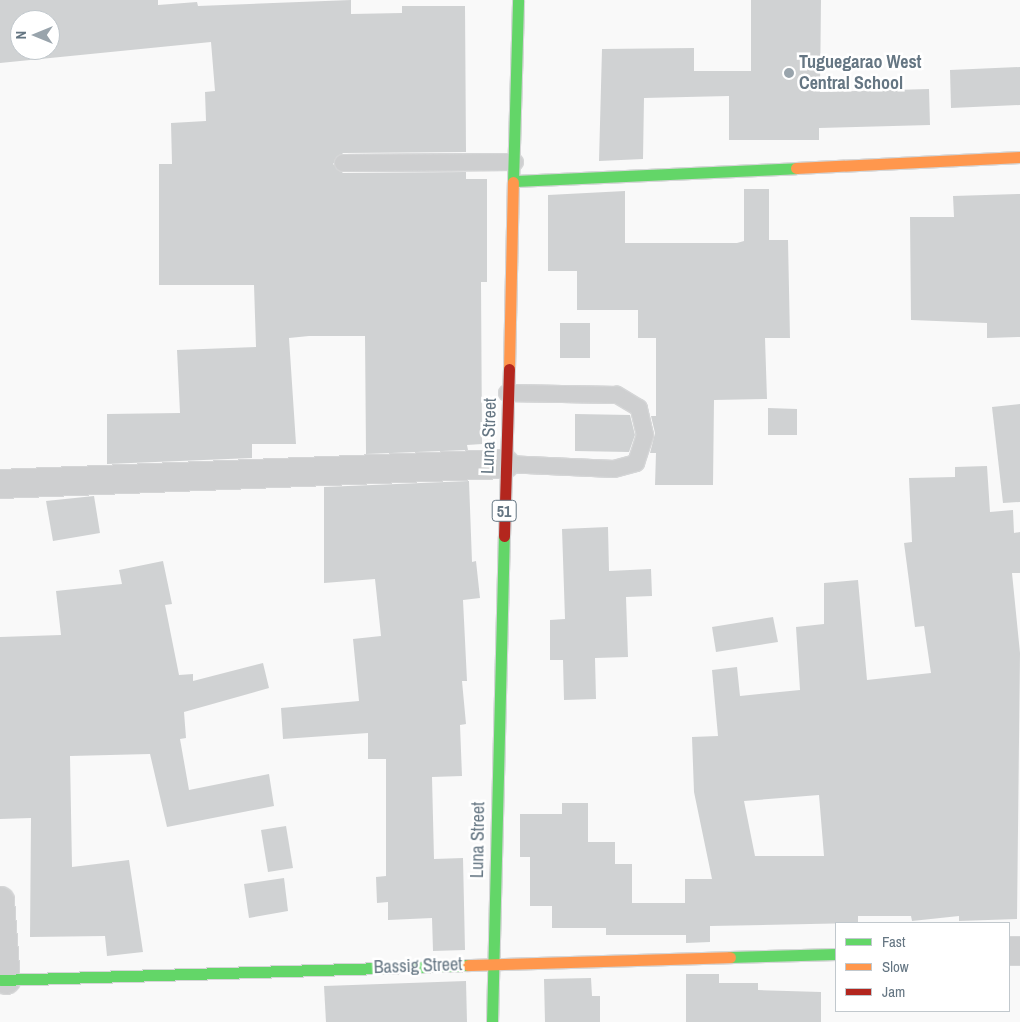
<!DOCTYPE html>
<html>
<head>
<meta charset="utf-8">
<style>
  body { margin:0 }
  #map { position:relative; width:1020px; height:1022px; overflow:hidden; background:#f9f9f9; font-family:"Archivo Narrow",sans-serif }
  div>[style] { position:absolute }
  .building>* { inset:0; background:#d0d2d3 }
  .roads { filter:drop-shadow(1px 0 #d5d6d7) drop-shadow(-1px 0 #d5d6d7) drop-shadow(0 1px #d5d6d7) drop-shadow(0 -1px #d5d6d7) }
  .lane>* { height:16px; margin:-8px; padding:0 8px; transform-origin:8px; border-radius:8px; background:#cecfd0 }
  .street>* { height:28px; margin:-14px; padding:0 14px; transform-origin:14px; border-radius:14px; background:#cecfd0 }
  .fast>* { height:11px; margin:-5.5px; padding:0 5.5px; transform-origin:5.5px; border-radius:5.5px; background:#63d668 }
  .slow>* { height:11px; margin:-5.5px; padding:0 5.5px; transform-origin:5.5px; border-radius:5.5px; background:#ff974d }
  .jam>* { height:11px; margin:-5.5px; padding:0 5.5px; transform-origin:5.5px; border-radius:5.5px; background:#b3261e }
  .dots>* { width:14px; height:14px; translate:-50% -50%; box-sizing:border-box; border:2px solid #fff; border-radius:50% }
  span { translate:-50% -50%; white-space:nowrap; text-align:center; line-height:1.15; -webkit-text-stroke:5px #fff; paint-order:stroke }
  .shield-label span { padding:1px 4px; background:#fff; border:1px solid; border-radius:4px; -webkit-text-stroke-width:0 }
  .shield-label { font-size:16px; color:#657683; font-weight:700 }
  .poi-label { font-size:18px; color:#657683; font-weight:700 }
  .left { translate:0 -50%; text-align:left }
  .street-label { font-size:18px; color:#657683 }
  .legend { position:absolute; left:835px; top:922px; width:175px; height:90px; box-sizing:border-box; background:#fff; border:1px solid #c1c8cd; margin:0; padding:6px 9px; list-style:none; font-size:15px; color:#657683 }
  .legend li { display:flex; align-items:center; gap:10px; height:25px }
  .legend b { width:25px; border:1px solid #c1c8cd }
  .north { position:absolute; left:10px; top:10px; width:50px; height:50px; box-sizing:border-box; background:#fff; border:1px solid #c1c8cd; border-radius:50%; rotate:270deg; font-size:14px; font-weight:700; line-height:20px; text-align:center; color:#657683 }
  .north::after { content:''; display:block; margin:auto; width:18px; height:22px; background:#99a4ac; clip-path:polygon(50% 0,100% 100%,50% 72%,0 100%) }
</style>
</head>
<body>
<div id="map">
  <div class="building">
    <i style="clip-path:polygon(evenodd,0 0,158px 0,158px 5px,197px 2px,198px 6px,351px 0,351px 14px,402px 13px,402px 6px,465px 6px,466px 152px,343px 153px,333px 164px,343px 173px,466px 172px,466px 179px,487px 179px,487px 282px,481px 282px,482px 444px,467px 445px,468px 450px,366px 454px,365px 336px,309px 336px,289px 338px,296px 444px,252px 444px,252px 458px,107px 464px,107px 414px,180px 413px,177px 350px,256px 347px,254px 285px,159px 285px,159px 164px,172px 164px,171px 123px,206px 121px,205px 92px,215px 91px,211px 42px,0 63px,0 0,20px 20px,50px 20px,50px 50px,20px 50px,20px 20px)"></i>
    <i style="clip-path:polygon(751px 0,821px 0,820px 92px,929px 89px,930px 125px,819px 128px,819px 140px,729px 140px,729px 96px,644px 98px,643px 159px,599px 161px,602px 49px,694px 48px,694px 71px,751px 71px)"></i>
    <i style="clip-path:polygon(1020px 67px,1020px 105px,951px 108px,950px 70px)"></i>
    <i style="clip-path:polygon(744px 189px,769px 189px,769px 240px,788px 240px,790px 338px,765px 338px,767px 399px,714px 400px,713px 485px,655px 485px,656px 453px,650px 453px,655px 433px,651px 416px,656px 416px,656px 338px,638px 338px,638px 310px,577px 310px,577px 271px,548px 271px,548px 195px,625px 191px,625px 243px,737px 243px,744px 241px)"></i>
    <i style="clip-path:polygon(1020px 194px,1020px 337px,987px 338px,987px 323px,911px 320px,910px 217px,954px 217px,953px 196px)"></i>
    <i style="clip-path:polygon(560px 323px,590px 323px,590px 358px,560px 358px)"></i>
    <i style="clip-path:polygon(1020px 404px,1020px 502px,1003px 503px,992px 407px)"></i>
    <i style="clip-path:polygon(768px 408px,797px 409px,797px 435px,768px 435px)"></i>
    <i style="clip-path:polygon(575px 414px,630px 415px,635px 435px,629px 452px,575px 451px)"></i>
    <i style="clip-path:polygon(evenodd,987px 466px,990px 512px,1013px 510px,1014px 533px,1020px 532px,1020px 573px,1012px 573px,1020px 653px,1017px 919px,959px 921px,959px 916px,912px 921px,911px 916px,858px 916px,858px 923px,710px 926px,710px 942px,686px 943px,686px 935px,606px 935px,606px 928px,552px 928px,552px 906px,530px 906px,530px 857px,520px 857px,520px 814px,562px 814px,562px 803px,588px 803px,588px 842px,615px 842px,615px 864px,632px 864px,632px 903px,685px 903px,685px 879px,712px 879px,694px 792px,692px 737px,718px 736px,712px 670px,737px 667px,740px 696px,800px 690px,796px 627px,824px 624px,824px 583px,858px 580px,867px 680px,931px 673px,924px 626px,915px 627px,904px 543px,912px 542px,909px 478px,955px 477px,955px 467px,987px 466px,819px 795px,824px 856px,755px 856px,744px 801px,819px 795px)"></i>
    <i style="clip-path:polygon(469px 481px,472px 562px,476px 561px,480px 598px,463px 600px,467px 681px,462px 681px,466px 724px,460px 725px,462px 776px,432px 777px,434px 859px,463px 858px,465px 950px,433px 951px,432px 918px,388px 920px,388px 902px,377px 903px,376px 877px,386px 876px,386px 759px,368px 759px,368px 733px,283px 739px,281px 708px,359px 701px,353px 639px,381px 636px,375px 579px,324px 583px,324px 487px)"></i>
    <i style="clip-path:polygon(94px 496px,100px 533px,53px 541px,46px 501px)"></i>
    <i style="clip-path:polygon(608px 527px,609px 571px,651px 569px,652px 596px,626px 597px,628px 657px,595px 658px,596px 699px,564px 700px,563px 660px,550px 660px,550px 620px,565px 619px,562px 529px)"></i>
    <i style="clip-path:polygon(163px 561px,172px 604px,165px 605px,179px 675px,193px 674px,193px 681px,263px 663px,269px 688px,184px 712px,186px 738px,180px 739px,189px 790px,269px 774px,274px 806px,167px 827px,150px 754px,70px 756px,72px 867px,129px 860px,143px 952px,107px 956px,105px 936px,30px 937px,31px 818px,0 819px,0 637px,61px 635px,56px 591px,122px 584px,119px 570px)"></i>
    <i style="clip-path:polygon(773px 617px,778px 642px,716px 652px,712px 627px)"></i>
    <i style="clip-path:polygon(286px 826px,293px 868px,268px 872px,261px 830px)"></i>
    <i style="clip-path:polygon(284px 878px,288px 911px,249px 918px,244px 884px)"></i>
    <i style="clip-path:polygon(686px 974px,719px 974px,719px 983px,758px 983px,758px 990px,821px 992px,821px 1022px,686px 1022px)"></i>
    <i style="clip-path:polygon(591px 978px,592px 996px,600px 996px,600px 1022px,545px 1022px,544px 979px)"></i>
    <i style="clip-path:polygon(466px 981px,467px 1022px,326px 1022px,324px 986px)"></i>
  </div>
  <div class="roads">
    <div class="lane">
      <i style="left:343px;top:163px;width:172px;rotate:-0.3deg"></i>
      <i style="left:505px;top:464px;width:109px;rotate:2.6deg"></i>
      <i style="left:614px;top:469px;width:23px;rotate:-15deg"></i>
      <i style="left:636px;top:463px;width:29px;rotate:-72deg"></i>
      <i style="left:645px;top:435px;width:28px;rotate:-103deg"></i>
      <i style="left:639px;top:408px;width:26px;rotate:-149deg"></i>
      <i style="left:617px;top:395px;width:110px;rotate:-179deg"></i>
    </div>
    <div class="street">
      <i style="left:0;top:484px;width:505px;rotate:-2.27deg"></i>
      <i style="left:0;top:901px;width:79px;rotate:85.7deg"></i>
      <i style="left:1009px;top:951px;width:11px"></i>
    </div>
    <div class="fast">
      <i style="left:515px;top:181px;width:281px;rotate:-2.6deg"></i>
      <i style="left:513px;top:182px;width:182px;rotate:-88.4deg"></i>
      <i style="left:730px;top:957px;width:106px;rotate:-1.6deg"></i>
      <i style="left:0;top:980px;width:468px;rotate:-1.8deg"></i>
      <i style="left:492px;top:1022px;width:486px;rotate:-88.6deg"></i>
    </div>
    <div class="slow">
      <i style="left:796px;top:168px;width:224px;rotate:-2.8deg"></i>
      <i style="left:509px;top:369px;width:187px;rotate:-88.8deg"></i>
      <i style="left:468px;top:965px;width:262px;rotate:-1.7deg"></i>
    </div>
    <div class="jam">
      <i style="left:504px;top:536px;width:167px;rotate:-88.3deg"></i>
    </div>
  </div>
  <div class="dots">
    <i style="left:789px;top:73px;background:#99a4ac"></i>
  </div>
  <div class="shield-label">
    <span style="left:504px;top:511px">51</span>
  </div>
  <div class="poi-label">
    <span class="left" style="left:799px;top:73px">Tuguegarao West<br>Central School</span>
  </div>
  <div class="street-label">
    <span style="left:489px;top:436px;rotate:-88deg">Luna Street</span>
    <span style="left:478px;top:840px;rotate:-89deg">Luna Street</span>
    <span style="left:418px;top:966px;rotate:-2deg">Bassig Street</span>
  </div>
  <ul class="legend">
  <li><b style="height:6px;background:#63d668"></b>Fast</li>
  <li><b style="height:6px;background:#ff974d"></b>Slow</li>
  <li><b style="height:6px;background:#b3261e"></b>Jam</li>
  </ul>
  <div class="north">N</div>
</div>
</body>
</html>
